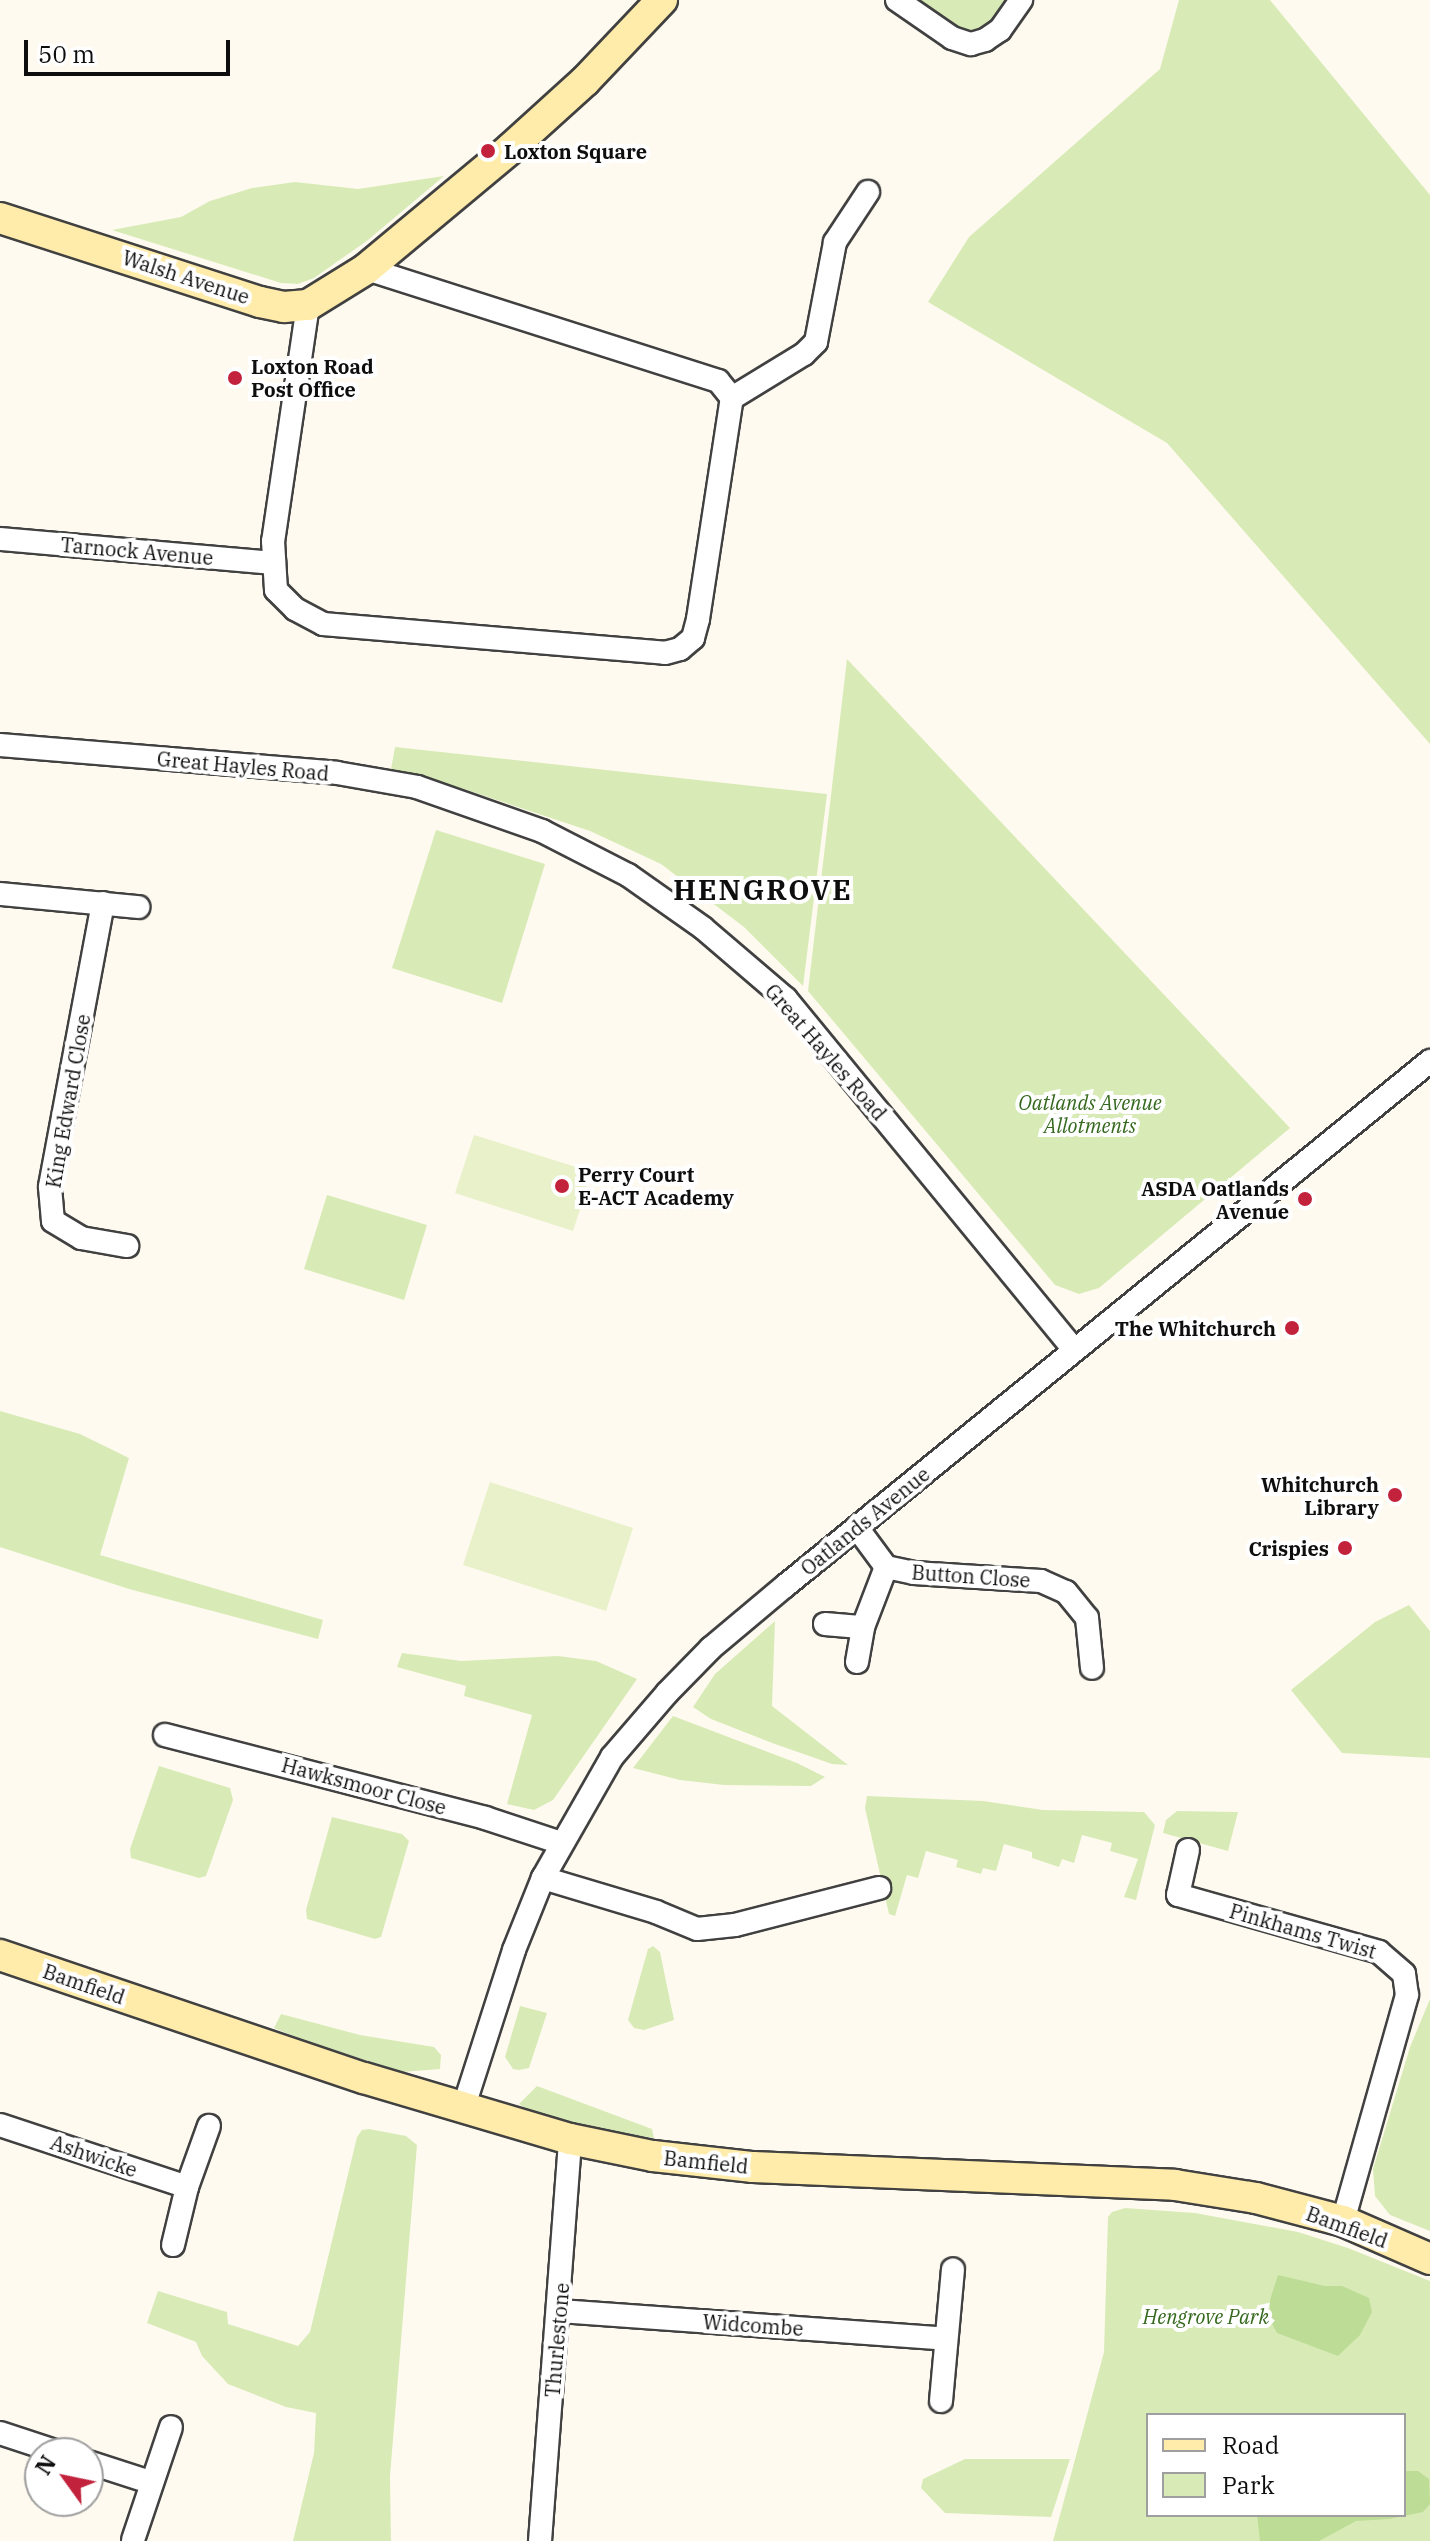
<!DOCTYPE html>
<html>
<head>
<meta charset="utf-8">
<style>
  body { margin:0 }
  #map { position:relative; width:1430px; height:2541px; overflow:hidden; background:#fffaef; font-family:"IBM Plex Serif",serif }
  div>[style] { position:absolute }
  .green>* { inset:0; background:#d8ebb7 }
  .forest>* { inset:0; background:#bddc96 }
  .pitch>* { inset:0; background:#e8f1c9 }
  .roads { filter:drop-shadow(2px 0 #414141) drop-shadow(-2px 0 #414141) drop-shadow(0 2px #414141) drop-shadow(0 -2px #414141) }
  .street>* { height:22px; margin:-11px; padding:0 11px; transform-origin:11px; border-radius:11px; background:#fff }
  .secondary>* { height:30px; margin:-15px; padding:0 15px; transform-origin:15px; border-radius:15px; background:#ffecaa }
  .dots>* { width:22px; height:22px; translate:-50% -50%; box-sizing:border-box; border:4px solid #fff; border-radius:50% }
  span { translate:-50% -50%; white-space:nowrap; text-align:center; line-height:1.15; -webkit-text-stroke:8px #fff; paint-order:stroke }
  .poi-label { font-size:20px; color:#0e0e0e; font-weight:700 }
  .left { translate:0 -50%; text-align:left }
  .right { translate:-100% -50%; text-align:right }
  .street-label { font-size:20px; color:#0e0e0e }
  .park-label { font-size:20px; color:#34681c; font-style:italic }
  .district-label { font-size:28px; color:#0e0e0e; font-weight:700; letter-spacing:2px }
  .legend { position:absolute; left:1146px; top:2413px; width:260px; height:104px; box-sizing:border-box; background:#fff; border:2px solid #9f9f9f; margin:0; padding:10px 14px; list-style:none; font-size:24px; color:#0e0e0e }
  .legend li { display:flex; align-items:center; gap:16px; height:40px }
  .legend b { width:40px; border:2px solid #9f9f9f }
  .north { position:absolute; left:24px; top:2437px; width:80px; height:80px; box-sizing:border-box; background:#fff; border:2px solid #9f9f9f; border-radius:50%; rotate:303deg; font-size:22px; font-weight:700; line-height:32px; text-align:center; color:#0e0e0e }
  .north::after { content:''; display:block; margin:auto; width:28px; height:36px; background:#c2223c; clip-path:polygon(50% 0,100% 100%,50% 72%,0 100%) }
  .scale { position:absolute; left:24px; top:40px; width:206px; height:36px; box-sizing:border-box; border:4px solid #0e0e0e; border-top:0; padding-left:10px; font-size:24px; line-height:28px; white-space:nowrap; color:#0e0e0e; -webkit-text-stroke:6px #fff; paint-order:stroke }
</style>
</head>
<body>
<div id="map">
  <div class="green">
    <i style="clip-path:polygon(915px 0,1010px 0,990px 23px,973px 30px,958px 29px)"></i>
    <i style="clip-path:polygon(1179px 0,1270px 0,1430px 195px,1430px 744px,1167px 443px,928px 302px,969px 237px,1160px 69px)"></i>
    <i style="clip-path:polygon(444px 176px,368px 240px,314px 278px,298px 284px,281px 283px,112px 230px,181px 217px,210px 201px,252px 188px,295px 182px,358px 189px)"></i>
    <i style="clip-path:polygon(847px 659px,1290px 1128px,1099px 1288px,1079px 1294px,1055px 1285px,808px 991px)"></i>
    <i style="clip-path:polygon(395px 747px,827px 794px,803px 986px,744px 927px,661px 864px,590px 831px,461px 788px,390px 775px)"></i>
    <i style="clip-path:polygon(436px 830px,545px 864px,502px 1003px,392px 968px)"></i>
    <i style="clip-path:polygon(327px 1195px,427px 1225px,404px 1300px,304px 1269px)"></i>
    <i style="clip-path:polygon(0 1411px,80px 1434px,129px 1458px,100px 1555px,323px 1620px,318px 1639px,129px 1589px,0 1547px)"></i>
    <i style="clip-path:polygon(1409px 1605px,1430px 1631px,1430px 1758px,1342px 1753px,1291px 1690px,1375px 1622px)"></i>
    <i style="clip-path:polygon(775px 1621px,772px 1706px,848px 1765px,832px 1764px,775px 1744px,711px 1719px,693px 1707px,715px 1674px)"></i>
    <i style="clip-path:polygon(402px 1653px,461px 1661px,558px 1656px,596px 1661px,637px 1679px,553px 1800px,534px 1810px,507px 1804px,532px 1715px,464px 1696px,466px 1686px,397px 1667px)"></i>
    <i style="clip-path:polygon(673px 1716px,797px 1763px,825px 1777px,811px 1786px,724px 1785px,680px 1780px,633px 1768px)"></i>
    <i style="clip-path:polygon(159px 1766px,230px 1788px,233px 1800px,206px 1876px,199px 1878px,131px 1858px,130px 1849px)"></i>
    <i style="clip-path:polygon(867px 1796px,983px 1801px,1043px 1810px,1144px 1812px,1155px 1825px,1136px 1900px,1124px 1897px,1138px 1859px,1110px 1851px,1112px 1843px,1082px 1835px,1074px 1863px,1062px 1859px,1059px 1867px,1032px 1858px,1032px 1852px,1004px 1844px,996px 1871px,983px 1868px,981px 1874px,956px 1867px,958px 1860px,926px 1851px,918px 1878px,907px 1875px,895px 1916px,889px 1914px,865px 1808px)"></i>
    <i style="clip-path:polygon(1177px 1811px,1238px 1812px,1228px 1851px,1163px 1833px,1166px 1820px)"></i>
    <i style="clip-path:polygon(332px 1817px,402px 1834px,409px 1841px,381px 1937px,375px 1939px,307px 1919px,306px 1910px)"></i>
    <i style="clip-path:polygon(653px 1946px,660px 1952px,674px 2020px,644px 2030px,634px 2028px,628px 2020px,648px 1949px)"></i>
    <i style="clip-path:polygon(1430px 1999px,1430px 2231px,1390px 2215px,1375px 2196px,1373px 2169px,1410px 2047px)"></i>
    <i style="clip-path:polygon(520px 2006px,547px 2013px,529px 2068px,519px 2070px,513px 2069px,505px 2057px)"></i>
    <i style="clip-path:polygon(281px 2014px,360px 2035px,434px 2047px,441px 2055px,440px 2069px,402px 2072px,309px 2042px,274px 2028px)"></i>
    <i style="clip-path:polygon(537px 2086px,652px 2129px,654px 2138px,584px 2127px,534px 2114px,519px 2104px)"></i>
    <i style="clip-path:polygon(369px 2129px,406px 2136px,417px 2145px,390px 2476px,391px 2541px,293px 2541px,314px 2453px,316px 2413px,286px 2407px,228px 2384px,202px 2356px,196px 2342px,147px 2323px,158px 2291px,227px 2312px,228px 2324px,298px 2346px,310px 2332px,357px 2137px,362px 2130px)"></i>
    <i style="clip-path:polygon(evenodd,1125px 2208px,1195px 2213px,1298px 2232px,1348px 2248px,1430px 2281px,1430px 2541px,1053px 2541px,1104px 2352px,1108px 2217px,1112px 2212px,1125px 2208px,1148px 2415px,1404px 2415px,1404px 2515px,1148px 2515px,1148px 2415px)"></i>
    <i style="clip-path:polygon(965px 2459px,1070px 2459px,1051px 2517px,945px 2513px,921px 2488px,923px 2479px)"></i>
  </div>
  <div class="forest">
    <i style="clip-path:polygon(1278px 2275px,1325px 2286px,1342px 2286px,1369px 2298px,1372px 2312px,1360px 2335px,1338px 2356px,1277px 2333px,1270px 2320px,1270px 2300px)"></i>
    <i style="clip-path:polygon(1404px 2471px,1418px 2471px,1429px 2479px,1430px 2504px,1423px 2512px,1389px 2519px,1356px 2521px,1319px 2541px,1260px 2541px,1257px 2515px,1404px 2515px)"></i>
  </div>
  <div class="pitch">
    <i style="clip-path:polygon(474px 1135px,592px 1172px,573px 1231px,455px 1193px)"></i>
    <i style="clip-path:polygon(490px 1482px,633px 1528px,606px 1611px,463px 1565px)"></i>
  </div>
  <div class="roads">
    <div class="street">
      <i style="left:897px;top:0;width:67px;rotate:34.6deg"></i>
      <i style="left:952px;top:38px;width:20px;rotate:18deg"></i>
      <i style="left:971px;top:44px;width:15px;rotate:-16deg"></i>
      <i style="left:985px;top:40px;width:18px;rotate:-34deg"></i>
      <i style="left:1000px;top:30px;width:37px;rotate:-55deg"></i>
      <i style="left:308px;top:305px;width:239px;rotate:98.4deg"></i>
      <i style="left:273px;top:541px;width:49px;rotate:86.5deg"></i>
      <i style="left:276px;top:590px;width:27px;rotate:45deg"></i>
      <i style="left:295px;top:609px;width:32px;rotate:28deg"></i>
      <i style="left:323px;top:624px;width:343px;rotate:4.8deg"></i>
      <i style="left:665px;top:653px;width:16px;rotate:-15deg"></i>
      <i style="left:680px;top:649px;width:17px;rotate:-40deg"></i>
      <i style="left:693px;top:638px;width:20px;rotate:-75deg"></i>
      <i style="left:698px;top:619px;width:224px;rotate:-81.3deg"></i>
      <i style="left:732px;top:398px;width:22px;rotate:-129deg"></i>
      <i style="left:718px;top:381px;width:369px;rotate:-162.3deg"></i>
      <i style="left:732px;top:398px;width:84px;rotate:-31.4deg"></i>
      <i style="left:804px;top:354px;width:17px;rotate:-45deg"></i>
      <i style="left:816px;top:342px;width:102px;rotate:-79.2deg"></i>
      <i style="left:835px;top:242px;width:60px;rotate:-56.6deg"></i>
      <i style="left:0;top:539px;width:275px;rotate:5deg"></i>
      <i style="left:0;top:745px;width:338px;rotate:4.7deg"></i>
      <i style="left:337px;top:773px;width:81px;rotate:9.9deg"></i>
      <i style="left:417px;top:787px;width:133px;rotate:19.4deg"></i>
      <i style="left:542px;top:831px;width:97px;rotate:27.1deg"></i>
      <i style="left:628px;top:875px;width:92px;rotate:35.2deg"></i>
      <i style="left:703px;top:928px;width:109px;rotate:40.5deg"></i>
      <i style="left:786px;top:999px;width:453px;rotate:50.6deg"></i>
      <i style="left:0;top:894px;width:139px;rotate:5.4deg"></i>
      <i style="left:103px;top:903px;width:289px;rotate:100.6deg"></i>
      <i style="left:50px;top:1187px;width:34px;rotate:85deg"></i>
      <i style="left:53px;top:1221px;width:33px;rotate:31deg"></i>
      <i style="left:81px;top:1238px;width:47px;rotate:9.9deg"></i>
      <i style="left:858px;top:1529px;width:47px;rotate:53.6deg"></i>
      <i style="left:886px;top:1567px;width:29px;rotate:12deg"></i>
      <i style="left:914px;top:1573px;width:127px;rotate:3.6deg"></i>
      <i style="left:1041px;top:1581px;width:27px;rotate:24deg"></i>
      <i style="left:1066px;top:1592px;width:33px;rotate:51deg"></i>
      <i style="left:1087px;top:1618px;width:50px;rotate:84.3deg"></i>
      <i style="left:825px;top:1624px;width:38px;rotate:5deg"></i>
      <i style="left:857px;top:1662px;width:36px;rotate:-80deg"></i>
      <i style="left:863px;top:1627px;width:64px;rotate:-69deg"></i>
      <i style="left:165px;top:1735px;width:331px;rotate:14.5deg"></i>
      <i style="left:485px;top:1818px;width:80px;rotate:18.2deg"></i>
      <i style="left:1188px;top:1850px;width:46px;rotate:102.5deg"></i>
      <i style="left:1178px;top:1895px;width:209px;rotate:15.8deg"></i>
      <i style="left:1379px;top:1952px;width:33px;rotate:41deg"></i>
      <i style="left:1404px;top:1974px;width:21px;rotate:82deg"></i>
      <i style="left:1407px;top:1995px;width:235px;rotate:105.8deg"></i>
      <i style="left:543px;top:1878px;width:118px;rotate:16.7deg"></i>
      <i style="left:656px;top:1912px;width:44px;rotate:22.5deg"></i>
      <i style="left:697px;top:1929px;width:38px;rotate:-6deg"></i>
      <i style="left:735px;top:1925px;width:149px;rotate:-14.4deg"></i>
      <i style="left:464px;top:2106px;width:164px;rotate:-72.2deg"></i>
      <i style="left:514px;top:1950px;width:78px;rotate:-68.1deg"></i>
      <i style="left:543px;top:1878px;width:139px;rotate:-60.3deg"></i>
      <i style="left:612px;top:1757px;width:84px;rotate:-49.3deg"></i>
      <i style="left:667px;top:1693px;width:63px;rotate:-45.6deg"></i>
      <i style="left:711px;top:1648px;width:97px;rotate:-40deg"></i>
      <i style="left:785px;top:1586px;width:832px;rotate:-39.14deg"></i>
      <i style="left:0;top:2125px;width:197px;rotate:18.3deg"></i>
      <i style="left:173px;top:2245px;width:60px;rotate:-76.4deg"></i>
      <i style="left:187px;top:2187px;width:65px;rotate:-70.2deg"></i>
      <i style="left:560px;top:2311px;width:387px;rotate:4.1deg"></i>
      <i style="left:941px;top:2401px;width:132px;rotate:-84.8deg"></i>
      <i style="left:0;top:2433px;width:64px;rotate:18.2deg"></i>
      <i style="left:88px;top:2462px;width:65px;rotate:17.9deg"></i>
      <i style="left:133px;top:2540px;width:119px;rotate:-71.4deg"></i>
      <i style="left:540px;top:2541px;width:403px;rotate:-85.7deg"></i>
    </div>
    <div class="secondary">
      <i style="left:0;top:218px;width:273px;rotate:17.9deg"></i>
      <i style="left:260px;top:302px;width:25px;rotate:12deg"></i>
      <i style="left:284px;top:307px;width:24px;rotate:-5deg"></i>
      <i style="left:308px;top:305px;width:68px;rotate:-31.8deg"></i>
      <i style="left:366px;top:269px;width:189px;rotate:-39.8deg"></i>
      <i style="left:511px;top:148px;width:100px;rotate:-42.2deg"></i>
      <i style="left:585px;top:81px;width:112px;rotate:-46.5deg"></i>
      <i style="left:0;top:1955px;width:384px;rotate:18.7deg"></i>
      <i style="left:364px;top:2078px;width:215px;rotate:16.5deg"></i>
      <i style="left:570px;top:2139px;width:85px;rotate:11.6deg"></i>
      <i style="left:653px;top:2156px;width:101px;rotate:6.3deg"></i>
      <i style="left:753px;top:2167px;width:422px;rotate:2.4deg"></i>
      <i style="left:1175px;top:2185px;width:82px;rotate:9.1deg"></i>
      <i style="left:1256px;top:2198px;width:90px;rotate:14.8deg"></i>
      <i style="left:1343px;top:2221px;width:95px;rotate:23.6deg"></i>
    </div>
  </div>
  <div class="dots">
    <i style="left:488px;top:151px;background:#c2223c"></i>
    <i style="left:235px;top:378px;background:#c2223c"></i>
    <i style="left:562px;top:1186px;background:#c2223c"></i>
    <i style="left:1305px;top:1199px;background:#c2223c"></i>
    <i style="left:1292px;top:1328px;background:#c2223c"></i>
    <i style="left:1395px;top:1495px;background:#c2223c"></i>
    <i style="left:1345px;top:1548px;background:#c2223c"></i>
  </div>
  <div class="poi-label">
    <span class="left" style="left:504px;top:151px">Loxton Square</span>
    <span class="left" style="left:251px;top:378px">Loxton Road<br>Post Office</span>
    <span class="left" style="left:578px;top:1186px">Perry Court<br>E-ACT Academy</span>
    <span class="right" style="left:1289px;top:1200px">ASDA Oatlands<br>Avenue</span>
    <span class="right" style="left:1276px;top:1328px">The Whitchurch</span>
    <span class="right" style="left:1379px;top:1496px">Whitchurch<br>Library</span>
    <span class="right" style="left:1329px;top:1548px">Crispies</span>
  </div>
  <div class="street-label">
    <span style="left:186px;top:277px;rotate:18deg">Walsh Avenue</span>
    <span style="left:137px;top:551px;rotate:5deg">Tarnock Avenue</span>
    <span style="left:243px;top:766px;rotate:5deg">Great Hayles Road</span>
    <span style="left:826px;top:1052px;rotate:49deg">Great Hayles Road</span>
    <span style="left:68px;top:1101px;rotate:-80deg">King Edward Close</span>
    <span style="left:865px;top:1521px;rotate:-39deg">Oatlands Avenue</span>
    <span style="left:971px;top:1576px;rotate:4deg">Button Close</span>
    <span style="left:364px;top:1786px;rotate:15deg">Hawksmoor Close</span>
    <span style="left:1303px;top:1931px;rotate:16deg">Pinkhams Twist</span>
    <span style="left:84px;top:1984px;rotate:19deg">Bamfield</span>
    <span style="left:94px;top:2156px;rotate:19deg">Ashwicke</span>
    <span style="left:706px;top:2162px;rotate:6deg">Bamfield</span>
    <span style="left:1347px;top:2227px;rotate:20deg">Bamfield</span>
    <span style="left:753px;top:2325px;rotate:4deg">Widcombe</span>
    <span style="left:557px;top:2340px;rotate:-85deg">Thurlestone</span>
  </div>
  <div class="park-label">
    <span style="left:1090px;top:1114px">Oatlands Avenue<br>Allotments</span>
    <span style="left:1206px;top:2316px">Hengrove Park</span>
  </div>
  <div class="district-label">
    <span style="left:763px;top:890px">HENGROVE</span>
  </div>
  <ul class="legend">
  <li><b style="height:10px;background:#ffecaa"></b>Road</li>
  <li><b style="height:22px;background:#d8ebb7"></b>Park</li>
  </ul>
  <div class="north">N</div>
  <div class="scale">50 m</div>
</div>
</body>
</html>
